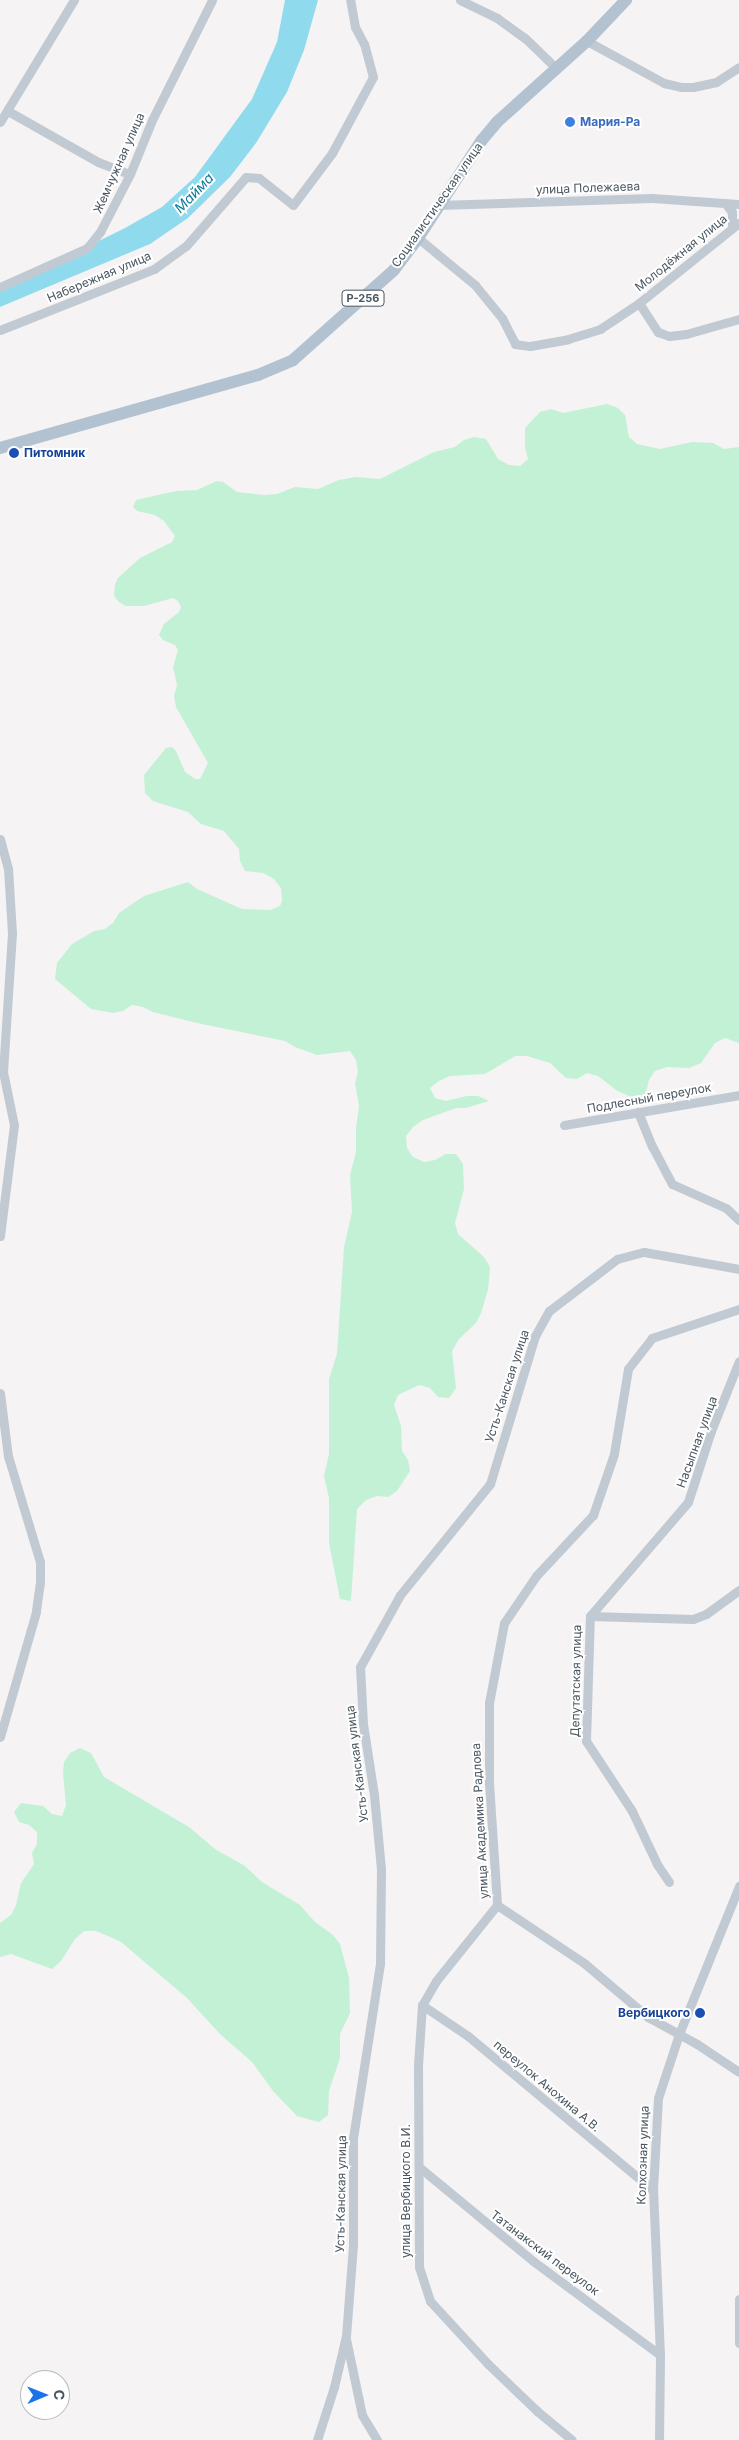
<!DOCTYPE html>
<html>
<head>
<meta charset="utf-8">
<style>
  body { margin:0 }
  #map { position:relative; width:739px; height:2440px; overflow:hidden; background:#f5f3f3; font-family:Inter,sans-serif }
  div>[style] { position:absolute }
  .green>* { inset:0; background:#c3f1d5 }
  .water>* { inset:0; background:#90daee }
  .minor>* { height:9px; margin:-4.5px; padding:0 4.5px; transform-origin:4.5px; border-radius:4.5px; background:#c1cad2 }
  .primary>* { height:12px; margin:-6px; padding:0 6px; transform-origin:6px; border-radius:6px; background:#b3c2d1 }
  .dots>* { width:14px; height:14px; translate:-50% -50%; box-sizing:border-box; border:2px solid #fff; border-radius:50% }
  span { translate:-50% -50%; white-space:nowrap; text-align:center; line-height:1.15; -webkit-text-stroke:4px #fff; paint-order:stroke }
  .shield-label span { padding:1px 4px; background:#fff; border:1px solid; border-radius:4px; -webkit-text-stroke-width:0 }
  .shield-label { font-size:11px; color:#4a5661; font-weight:700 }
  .shop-label { font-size:12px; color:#366cbe; font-weight:700 }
  .left { translate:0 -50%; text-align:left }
  .street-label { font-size:12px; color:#4a5661 }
  .transit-label { font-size:12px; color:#164399; font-weight:700 }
  .right { translate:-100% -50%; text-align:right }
  .water-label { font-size:14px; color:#0c7c9b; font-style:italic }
  .north { position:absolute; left:20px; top:2370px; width:50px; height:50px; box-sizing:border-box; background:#fff; border:1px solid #b7bbc0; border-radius:50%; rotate:89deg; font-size:14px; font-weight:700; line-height:20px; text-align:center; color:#4a5661 }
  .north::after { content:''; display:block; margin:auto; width:18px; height:22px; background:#1a73e8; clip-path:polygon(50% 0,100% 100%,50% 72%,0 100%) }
</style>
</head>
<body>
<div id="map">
  <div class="green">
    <i style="clip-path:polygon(607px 404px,618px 408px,625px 415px,629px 437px,637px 444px,660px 449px,692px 442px,713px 443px,724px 449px,739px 447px,739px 1043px,725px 1038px,715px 1043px,701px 1063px,689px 1068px,667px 1067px,655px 1071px,649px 1080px,646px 1092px,639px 1101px,616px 1090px,598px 1076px,587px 1073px,577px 1079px,566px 1078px,550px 1063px,527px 1056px,515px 1056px,485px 1074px,450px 1076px,439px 1081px,430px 1088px,435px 1098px,446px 1101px,467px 1096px,478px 1096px,489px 1101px,466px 1108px,456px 1108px,423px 1120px,413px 1127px,406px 1136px,407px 1148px,413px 1157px,424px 1162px,435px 1160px,446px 1154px,456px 1154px,463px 1164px,464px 1189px,455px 1223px,458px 1234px,484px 1257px,490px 1267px,488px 1290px,481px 1313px,476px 1323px,459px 1339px,452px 1351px,456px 1388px,449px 1398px,438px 1397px,430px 1388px,419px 1385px,398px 1395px,394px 1405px,401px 1426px,402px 1451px,408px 1460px,410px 1471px,397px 1491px,388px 1497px,377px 1496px,366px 1500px,357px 1509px,351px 1601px,340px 1599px,329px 1543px,329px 1498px,324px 1476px,329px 1454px,329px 1379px,337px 1354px,344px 1247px,352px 1212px,350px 1175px,356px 1152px,356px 1128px,359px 1106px,355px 1083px,358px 1072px,356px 1060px,350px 1051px,317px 1055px,295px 1047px,285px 1041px,197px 1023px,153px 1012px,143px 1007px,132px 1005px,123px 1011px,113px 1013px,91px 1009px,55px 979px,57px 963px,72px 944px,94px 931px,105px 929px,113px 923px,119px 913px,144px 896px,188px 882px,197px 889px,242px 909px,270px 910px,280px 906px,282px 901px,281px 888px,274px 879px,263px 873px,245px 871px,240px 861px,239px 849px,224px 831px,201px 824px,188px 812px,153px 801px,145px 793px,144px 775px,166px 748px,172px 747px,176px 751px,185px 772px,195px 779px,200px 779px,208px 763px,176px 707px,174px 696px,177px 685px,173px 667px,178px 650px,175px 645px,163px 640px,159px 635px,164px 624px,179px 612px,181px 607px,178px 601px,173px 598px,144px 606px,126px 606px,119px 602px,114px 596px,115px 584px,118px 578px,140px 558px,172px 542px,175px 536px,164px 521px,155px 515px,137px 511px,133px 507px,136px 500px,176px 491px,197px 490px,217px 481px,223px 482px,237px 492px,264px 495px,277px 494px,295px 487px,318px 489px,339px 480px,356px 477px,380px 479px,434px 452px,455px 447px,464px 440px,474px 437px,486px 439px,498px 459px,509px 465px,520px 466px,528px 459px,525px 448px,525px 428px,540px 412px,551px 409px,563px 413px)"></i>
    <i style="clip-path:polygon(80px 1748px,91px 1753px,104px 1777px,189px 1827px,215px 1849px,245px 1866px,262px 1882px,300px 1905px,315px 1922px,333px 1935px,340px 1944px,349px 1978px,350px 2013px,340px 2034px,340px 2058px,329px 2091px,328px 2115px,319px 2122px,297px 2116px,273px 2091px,252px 2062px,220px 2034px,187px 1998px,121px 1942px,108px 1936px,96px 1931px,84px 1931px,75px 1939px,61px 1961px,52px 1969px,11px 1954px,0 1957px,0 1923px,11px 1915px,16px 1905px,21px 1883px,34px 1864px,32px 1853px,37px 1844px,37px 1832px,29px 1825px,19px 1822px,14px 1812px,21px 1803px,43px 1806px,52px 1814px,62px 1816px,66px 1805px,63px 1773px,64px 1762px,70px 1753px)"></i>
  </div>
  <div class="water">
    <i style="clip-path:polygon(285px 0,318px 0,304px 50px,287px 92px,256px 143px,230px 177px,188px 218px,150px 244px,0 307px,0 290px,125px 228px,162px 207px,195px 177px,252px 99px,277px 42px)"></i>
  </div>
  <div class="minor">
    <i style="left:460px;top:0;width:41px;rotate:25.9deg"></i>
    <i style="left:497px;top:18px;width:34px;rotate:36deg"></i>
    <i style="left:525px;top:38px;width:43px;rotate:44.1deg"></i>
    <i style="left:587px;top:41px;width:88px;rotate:28.6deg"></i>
    <i style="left:664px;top:83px;width:17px;rotate:13deg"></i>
    <i style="left:681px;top:87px;width:12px"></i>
    <i style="left:693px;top:87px;width:24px;rotate:-12deg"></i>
    <i style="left:716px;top:82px;width:27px;rotate:-33deg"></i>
    <i style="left:8px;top:111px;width:103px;rotate:29.5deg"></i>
    <i style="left:98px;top:162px;width:34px;rotate:21deg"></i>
    <i style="left:0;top:122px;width:143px;rotate:-58.8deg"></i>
    <i style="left:725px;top:203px;width:11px;rotate:52deg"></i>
    <i style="left:732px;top:212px;width:15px;rotate:90deg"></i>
    <i style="left:438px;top:205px;width:214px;rotate:-1.9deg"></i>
    <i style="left:652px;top:198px;width:87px;rotate:3.9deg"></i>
    <i style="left:418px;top:238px;width:74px;rotate:39.5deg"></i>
    <i style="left:475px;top:285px;width:43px;rotate:50.7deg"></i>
    <i style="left:502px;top:318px;width:29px;rotate:63deg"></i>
    <i style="left:515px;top:344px;width:15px;rotate:8deg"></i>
    <i style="left:530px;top:346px;width:39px;rotate:-10deg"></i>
    <i style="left:568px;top:339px;width:34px;rotate:-17deg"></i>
    <i style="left:600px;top:329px;width:47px;rotate:-33.7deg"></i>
    <i style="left:639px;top:303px;width:128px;rotate:-38.7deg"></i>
    <i style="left:0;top:287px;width:95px;rotate:-24.1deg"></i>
    <i style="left:87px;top:248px;width:21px;rotate:-51deg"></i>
    <i style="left:100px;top:232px;width:65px;rotate:-62.7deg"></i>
    <i style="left:130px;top:174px;width:58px;rotate:-67.8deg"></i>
    <i style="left:152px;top:120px;width:134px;rotate:-63.4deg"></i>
    <i style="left:639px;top:303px;width:35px;rotate:57deg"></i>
    <i style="left:658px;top:332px;width:12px;rotate:20deg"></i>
    <i style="left:669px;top:336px;width:17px;rotate:-7deg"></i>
    <i style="left:686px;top:334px;width:55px;rotate:-15.8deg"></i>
    <i style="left:0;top:330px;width:166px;rotate:-21.6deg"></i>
    <i style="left:154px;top:269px;width:39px;rotate:-36deg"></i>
    <i style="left:186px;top:246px;width:91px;rotate:-49deg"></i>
    <i style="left:246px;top:177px;width:13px;rotate:4deg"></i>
    <i style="left:259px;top:178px;width:43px;rotate:38.5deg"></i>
    <i style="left:293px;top:205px;width:65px;rotate:-53.1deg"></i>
    <i style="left:332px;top:153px;width:86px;rotate:-61.7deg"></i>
    <i style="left:373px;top:77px;width:34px;rotate:-105deg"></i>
    <i style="left:364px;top:44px;width:19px;rotate:-118deg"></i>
    <i style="left:355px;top:27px;width:27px;rotate:-100deg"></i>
    <i style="left:0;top:839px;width:30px;rotate:75deg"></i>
    <i style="left:8px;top:868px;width:65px;rotate:86.5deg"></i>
    <i style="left:12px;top:933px;width:139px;rotate:93.7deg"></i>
    <i style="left:3px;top:1072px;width:54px;rotate:78.3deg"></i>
    <i style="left:14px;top:1125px;width:112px;rotate:97.2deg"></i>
    <i style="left:638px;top:1112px;width:37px;rotate:68deg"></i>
    <i style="left:652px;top:1146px;width:43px;rotate:62.2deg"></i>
    <i style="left:672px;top:1184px;width:59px;rotate:24deg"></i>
    <i style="left:726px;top:1208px;width:18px;rotate:43deg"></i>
    <i style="left:564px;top:1125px;width:178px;rotate:-9.7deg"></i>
    <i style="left:739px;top:1309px;width:92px;rotate:161.6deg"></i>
    <i style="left:652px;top:1338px;width:39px;rotate:128deg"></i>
    <i style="left:628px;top:1369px;width:86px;rotate:99.4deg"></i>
    <i style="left:614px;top:1454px;width:65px;rotate:109deg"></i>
    <i style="left:593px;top:1515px;width:83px;rotate:133.1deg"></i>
    <i style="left:536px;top:1576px;width:57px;rotate:124.2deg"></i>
    <i style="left:504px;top:1623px;width:81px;rotate:100.6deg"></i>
    <i style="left:489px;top:1703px;width:80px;rotate:90deg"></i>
    <i style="left:489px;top:1783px;width:122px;rotate:86.2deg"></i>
    <i style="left:497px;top:1905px;width:105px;rotate:33.7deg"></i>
    <i style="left:584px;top:1963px;width:84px;rotate:40.2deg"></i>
    <i style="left:648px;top:2017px;width:56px;rotate:28.9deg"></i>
    <i style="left:697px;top:2044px;width:50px;rotate:33.7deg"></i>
    <i style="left:0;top:1393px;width:64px;rotate:82.8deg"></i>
    <i style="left:8px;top:1456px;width:111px;rotate:73.2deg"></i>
    <i style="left:40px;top:1562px;width:20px;rotate:90deg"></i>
    <i style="left:40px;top:1582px;width:30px;rotate:98deg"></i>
    <i style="left:36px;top:1612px;width:130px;rotate:106.1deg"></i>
    <i style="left:590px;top:1616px;width:150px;rotate:-49.3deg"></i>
    <i style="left:688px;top:1502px;width:75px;rotate:-72.1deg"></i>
    <i style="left:711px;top:1431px;width:75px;rotate:-68.2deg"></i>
    <i style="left:669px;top:1882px;width:22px;rotate:-124deg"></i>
    <i style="left:657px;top:1864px;width:59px;rotate:-115.3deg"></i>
    <i style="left:632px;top:1811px;width:84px;rotate:-123.3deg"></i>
    <i style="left:586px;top:1741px;width:125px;rotate:-88.2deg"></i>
    <i style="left:590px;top:1616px;width:103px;rotate:1.7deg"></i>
    <i style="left:693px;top:1619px;width:14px;rotate:-21deg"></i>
    <i style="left:706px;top:1614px;width:41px;rotate:-36deg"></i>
    <i style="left:497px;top:1905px;width:97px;rotate:128.8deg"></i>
    <i style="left:436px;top:1981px;width:28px;rotate:120deg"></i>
    <i style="left:422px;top:2005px;width:60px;rotate:93.8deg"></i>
    <i style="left:418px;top:2065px;width:202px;rotate:89.7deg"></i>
    <i style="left:419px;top:2267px;width:36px;rotate:72deg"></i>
    <i style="left:430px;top:2301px;width:86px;rotate:47.4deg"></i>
    <i style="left:488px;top:2364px;width:68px;rotate:43.8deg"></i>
    <i style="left:537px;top:2411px;width:45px;rotate:39.6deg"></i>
    <i style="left:422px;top:2005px;width:55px;rotate:34deg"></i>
    <i style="left:468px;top:2036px;width:241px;rotate:39.8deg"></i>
    <i style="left:419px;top:2167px;width:148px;rotate:39.5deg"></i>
    <i style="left:533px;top:2261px;width:158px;rotate:36.5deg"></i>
    <i style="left:739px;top:2299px;width:44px;rotate:90deg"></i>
    <i style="left:346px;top:2339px;width:78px;rotate:78.1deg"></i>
    <i style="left:362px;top:2415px;width:29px;rotate:59deg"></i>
    <i style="left:317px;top:2440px;width:56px;rotate:-72.2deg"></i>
    <i style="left:334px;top:2387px;width:52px;rotate:-76.8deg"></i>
    <i style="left:346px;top:2336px;width:90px;rotate:-85.6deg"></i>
    <i style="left:353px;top:2246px;width:108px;rotate:-90deg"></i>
    <i style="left:353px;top:2138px;width:176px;rotate:-81.2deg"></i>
    <i style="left:380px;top:1964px;width:95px;rotate:-89.4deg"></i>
    <i style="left:381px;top:1869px;width:74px;rotate:-95.4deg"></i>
    <i style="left:374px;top:1795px;width:72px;rotate:-98.8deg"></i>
    <i style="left:363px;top:1724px;width:57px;rotate:-93deg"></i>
    <i style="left:360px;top:1667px;width:82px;rotate:-60.9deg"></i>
    <i style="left:400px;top:1595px;width:143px;rotate:-51deg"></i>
    <i style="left:490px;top:1484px;width:155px;rotate:-73.1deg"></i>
    <i style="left:535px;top:1336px;width:29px;rotate:-61deg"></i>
    <i style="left:549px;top:1311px;width:86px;rotate:-37.4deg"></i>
    <i style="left:617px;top:1259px;width:28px;rotate:-15deg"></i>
    <i style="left:644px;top:1252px;width:97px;rotate:10.1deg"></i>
    <i style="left:659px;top:2440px;width:85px;rotate:-89.3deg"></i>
    <i style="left:660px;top:2355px;width:165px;rotate:-92.4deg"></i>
    <i style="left:653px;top:2190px;width:92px;rotate:-86.9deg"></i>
    <i style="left:658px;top:2098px;width:67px;rotate:-71.8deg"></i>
    <i style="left:679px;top:2034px;width:160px;rotate:-67.9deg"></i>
  </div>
  <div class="primary">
    <i style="left:0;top:448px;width:268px;rotate:-15.8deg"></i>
    <i style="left:258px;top:375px;width:38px;rotate:-23deg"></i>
    <i style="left:293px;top:360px;width:135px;rotate:-41.7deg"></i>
    <i style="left:394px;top:270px;width:40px;rotate:-53deg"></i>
    <i style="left:418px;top:238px;width:117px;rotate:-56.9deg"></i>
    <i style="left:482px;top:140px;width:23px;rotate:-50deg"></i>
    <i style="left:497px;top:122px;width:121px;rotate:-42deg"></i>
    <i style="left:587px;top:41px;width:57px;rotate:-46.4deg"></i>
  </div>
  <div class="dots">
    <i style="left:570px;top:122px;background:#3f7fe0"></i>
    <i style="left:14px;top:453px;background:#1a4fb4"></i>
    <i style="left:700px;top:2013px;background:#1a4fb4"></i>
  </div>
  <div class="shield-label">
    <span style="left:363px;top:298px">Р-256</span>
  </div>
  <div class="shop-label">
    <span class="left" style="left:580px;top:122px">Мария-Ра</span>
  </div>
  <div class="street-label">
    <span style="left:119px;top:163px;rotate:-66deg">Жемчужная улица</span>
    <span style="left:588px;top:188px;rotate:-2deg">улица Полежаева</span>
    <span style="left:437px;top:205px;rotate:-55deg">Социалистическая улица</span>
    <span style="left:681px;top:253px;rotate:-39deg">Молодёжная улица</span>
    <span style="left:99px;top:277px;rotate:-23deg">Набережная улица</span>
    <span style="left:649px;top:1098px;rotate:-10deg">Подлесный переулок</span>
    <span style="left:507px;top:1386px;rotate:-72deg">Усть-Канская улица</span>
    <span style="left:697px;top:1442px;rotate:-70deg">Насыпная улица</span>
    <span style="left:576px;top:1681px;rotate:-89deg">Депутатская улица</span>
    <span style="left:357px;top:1764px;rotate:-97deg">Усть-Канская улица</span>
    <span style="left:480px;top:1821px;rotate:-93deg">улица Академика Радлова</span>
    <span style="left:547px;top:2086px;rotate:40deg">переулок Анохина А.В.</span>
    <span style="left:643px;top:2155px;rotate:-88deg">Колхозная улица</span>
    <span style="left:406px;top:2191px;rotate:-90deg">улица Вербицкого В.И.</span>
    <span style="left:341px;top:2194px;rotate:-89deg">Усть-Канская улица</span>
    <span style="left:545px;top:2253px;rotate:37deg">Татанакский переулок</span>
  </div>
  <div class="transit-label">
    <span class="left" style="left:24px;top:453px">Питомник</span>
    <span class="right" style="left:690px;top:2013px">Вербицкого</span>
  </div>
  <div class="water-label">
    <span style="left:194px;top:193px;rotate:-46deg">Майма</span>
  </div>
  <div class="north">С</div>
</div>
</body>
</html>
